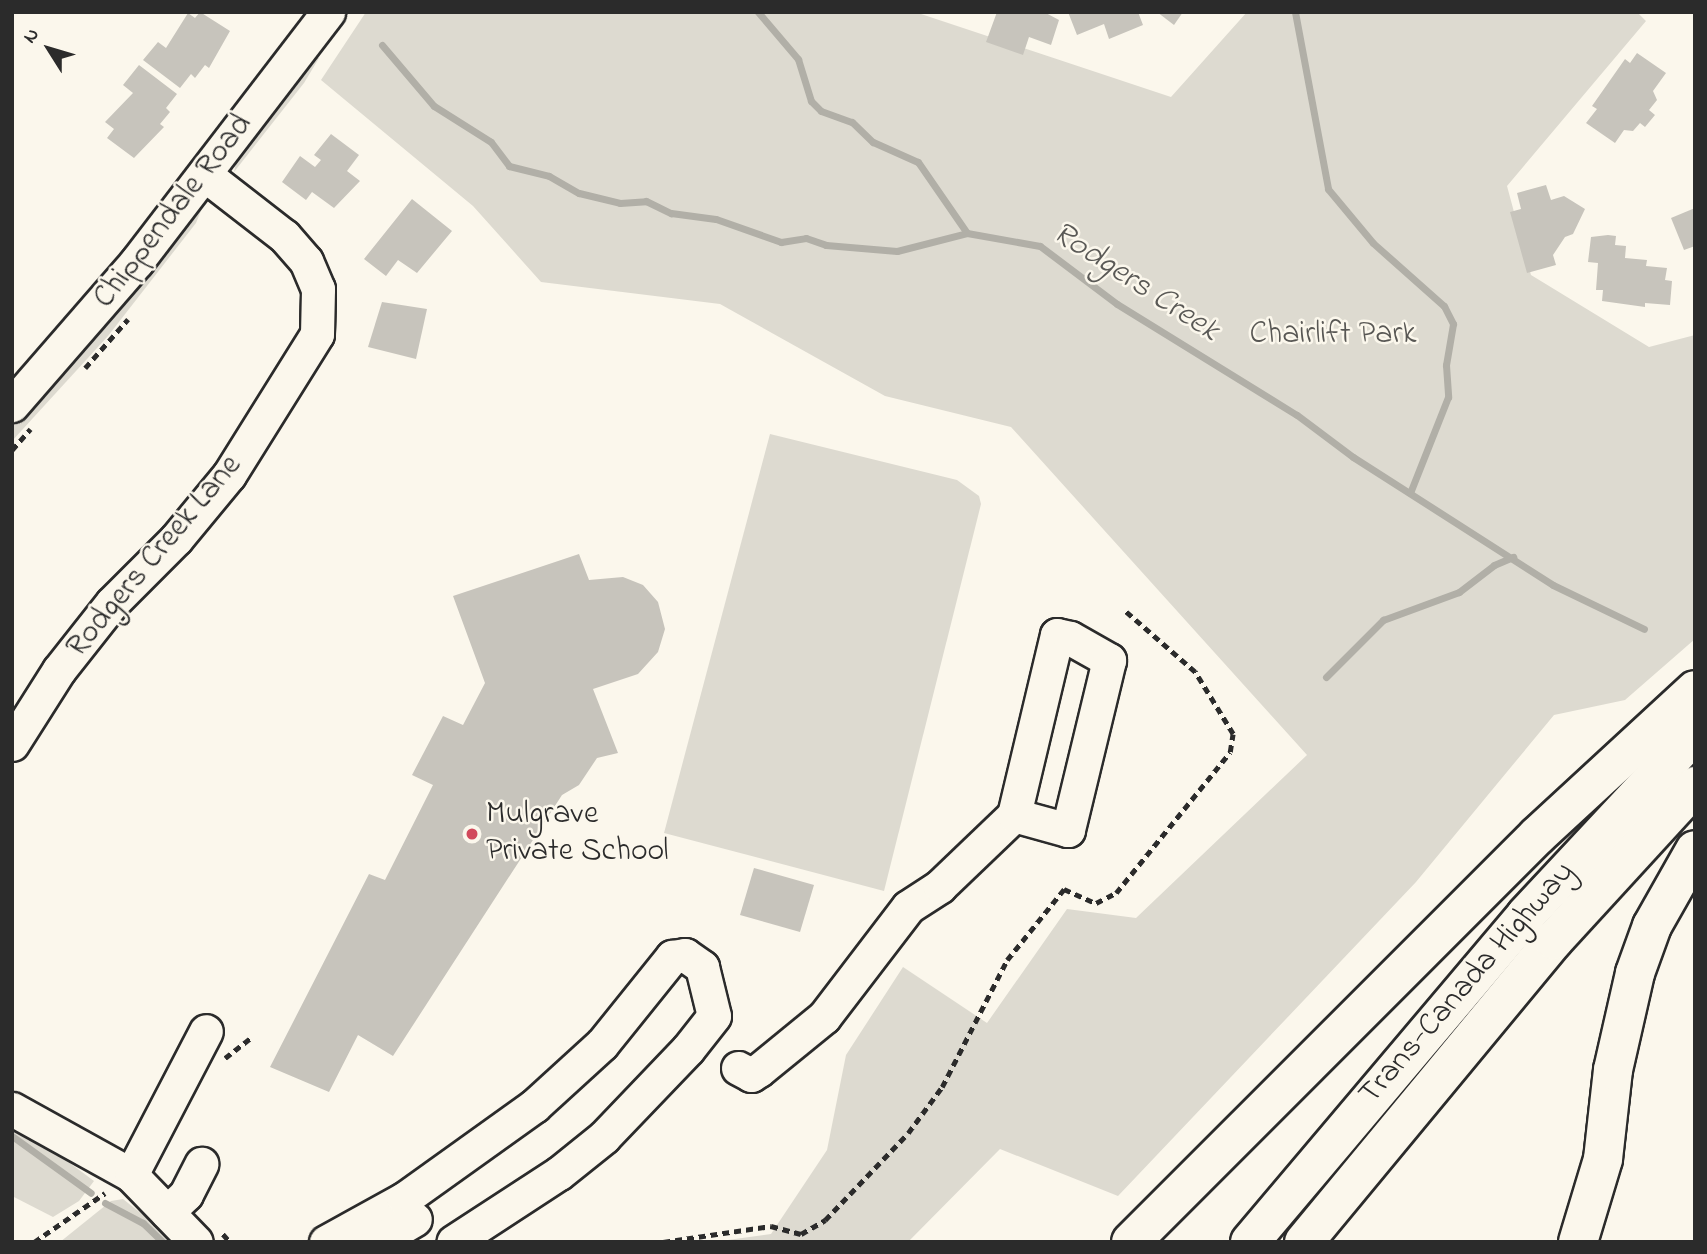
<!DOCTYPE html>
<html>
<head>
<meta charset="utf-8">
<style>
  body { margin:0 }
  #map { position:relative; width:1707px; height:1254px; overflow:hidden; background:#fbf7ec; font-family:"Indie Flower",sans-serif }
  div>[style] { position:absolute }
  .green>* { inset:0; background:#dddad0 }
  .stream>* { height:7px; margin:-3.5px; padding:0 3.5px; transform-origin:3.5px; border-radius:3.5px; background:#b1afa7 }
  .building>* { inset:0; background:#c7c4bc }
  .path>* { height:4.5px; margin-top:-2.25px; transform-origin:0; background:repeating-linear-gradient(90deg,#2b2b2b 0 7px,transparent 0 12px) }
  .roads { filter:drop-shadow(2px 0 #2b2b2b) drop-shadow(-2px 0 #2b2b2b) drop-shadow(0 2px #2b2b2b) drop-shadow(0 -2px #2b2b2b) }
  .minor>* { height:33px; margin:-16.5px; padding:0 16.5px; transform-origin:16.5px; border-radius:16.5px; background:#fbf7ec }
  .highway>* { height:38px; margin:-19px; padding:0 19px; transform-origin:19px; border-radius:19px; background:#fbf7ec }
  .dots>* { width:19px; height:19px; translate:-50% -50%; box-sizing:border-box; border:4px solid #fbf7ec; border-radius:50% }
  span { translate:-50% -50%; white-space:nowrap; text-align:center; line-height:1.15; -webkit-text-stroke:5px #fbf7ec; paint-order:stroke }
  .street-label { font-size:32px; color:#2b2b2b }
  .park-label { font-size:32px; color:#585754 }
  .poi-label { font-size:32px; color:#2b2b2b }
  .left { translate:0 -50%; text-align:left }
  .water-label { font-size:33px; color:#5a5956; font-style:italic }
  .frame { position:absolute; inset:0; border:14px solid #2b2b2b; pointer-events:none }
  .north { position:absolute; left:14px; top:14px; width:70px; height:70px; -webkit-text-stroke:5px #fbf7ec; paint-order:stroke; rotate:307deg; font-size:19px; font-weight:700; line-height:28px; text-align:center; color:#2b2b2b }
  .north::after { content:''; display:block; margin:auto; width:24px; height:32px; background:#2b2b2b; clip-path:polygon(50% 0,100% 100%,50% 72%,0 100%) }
</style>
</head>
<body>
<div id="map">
  <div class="green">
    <i style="clip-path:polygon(366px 12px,915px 12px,1171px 97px,1247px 12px,1637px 12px,1646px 21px,1507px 186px,1531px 275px,1649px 347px,1695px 335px,1695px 639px,1625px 700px,1554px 715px,1416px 882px,1118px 1196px,1000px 1149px,908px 1242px,713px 1242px,771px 1234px,827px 1150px,846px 1055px,903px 967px,987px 1023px,1067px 909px,1136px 918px,1307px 755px,1011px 427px,885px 396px,720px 304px,541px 282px,473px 206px,321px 80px)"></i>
    <i style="clip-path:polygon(313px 54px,319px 58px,304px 83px,234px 172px,238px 154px)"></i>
    <i style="clip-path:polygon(202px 208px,196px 223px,108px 336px,12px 441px,12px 426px)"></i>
    <i style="clip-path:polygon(770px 434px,957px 480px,979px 496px,981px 504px,884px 891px,664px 833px)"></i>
    <i style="clip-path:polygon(12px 1120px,94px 1181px,79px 1201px,53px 1217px,12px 1196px)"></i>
    <i style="clip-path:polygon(123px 1199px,177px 1242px,60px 1242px,111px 1201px)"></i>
  </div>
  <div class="stream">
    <i style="left:758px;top:12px;width:62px;rotate:49.6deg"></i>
    <i style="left:798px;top:59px;width:44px;rotate:72.8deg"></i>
    <i style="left:811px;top:101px;width:14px;rotate:45deg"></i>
    <i style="left:821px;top:111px;width:33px;rotate:20deg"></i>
    <i style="left:852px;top:122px;width:29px;rotate:44deg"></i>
    <i style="left:873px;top:142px;width:49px;rotate:24deg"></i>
    <i style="left:918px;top:162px;width:86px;rotate:55.4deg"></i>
    <i style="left:967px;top:233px;width:74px;rotate:10.1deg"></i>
    <i style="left:1040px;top:246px;width:96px;rotate:37deg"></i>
    <i style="left:1117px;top:304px;width:211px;rotate:31.7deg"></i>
    <i style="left:1297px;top:415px;width:70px;rotate:36.9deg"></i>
    <i style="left:1353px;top:457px;width:237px;rotate:32.6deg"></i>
    <i style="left:1553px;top:585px;width:101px;rotate:25.8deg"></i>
    <i style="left:1295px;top:12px;width:180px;rotate:79.4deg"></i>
    <i style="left:1328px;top:189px;width:70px;rotate:50.2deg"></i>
    <i style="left:1373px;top:243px;width:95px;rotate:41.6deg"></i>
    <i style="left:1444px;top:306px;width:20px;rotate:63deg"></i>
    <i style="left:1453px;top:324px;width:42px;rotate:99.7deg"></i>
    <i style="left:1446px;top:365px;width:32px;rotate:86deg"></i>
    <i style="left:1448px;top:397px;width:103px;rotate:111.6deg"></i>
    <i style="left:382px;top:45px;width:80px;rotate:49.6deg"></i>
    <i style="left:434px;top:106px;width:67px;rotate:32.3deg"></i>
    <i style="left:491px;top:142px;width:30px;rotate:53deg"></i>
    <i style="left:509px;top:166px;width:41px;rotate:14deg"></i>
    <i style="left:549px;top:176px;width:34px;rotate:30deg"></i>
    <i style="left:579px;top:193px;width:42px;rotate:13.7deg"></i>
    <i style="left:620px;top:203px;width:26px;rotate:-4deg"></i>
    <i style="left:646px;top:201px;width:28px;rotate:26deg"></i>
    <i style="left:671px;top:213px;width:45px;rotate:7.6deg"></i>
    <i style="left:716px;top:219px;width:69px;rotate:19.5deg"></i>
    <i style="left:781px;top:242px;width:25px;rotate:-9deg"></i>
    <i style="left:806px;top:238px;width:21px;rotate:19deg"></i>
    <i style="left:826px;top:245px;width:71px;rotate:4.8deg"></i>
    <i style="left:897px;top:251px;width:72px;rotate:-14.4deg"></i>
    <i style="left:1326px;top:677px;width:81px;rotate:-45deg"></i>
    <i style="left:1383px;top:620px;width:81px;rotate:-20.2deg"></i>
    <i style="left:1459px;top:592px;width:44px;rotate:-37.6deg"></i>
    <i style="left:1494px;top:565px;width:21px;rotate:-23deg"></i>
    <i style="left:12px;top:1136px;width:97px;rotate:35.8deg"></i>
    <i style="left:105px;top:1203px;width:43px;rotate:27.8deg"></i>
    <i style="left:143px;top:1223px;width:28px;rotate:44deg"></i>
  </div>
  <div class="building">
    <i style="clip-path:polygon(200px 12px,230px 31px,209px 68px,205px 65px,195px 78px,191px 74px,180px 88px,143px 60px,158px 42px,166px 48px,188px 13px,195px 18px)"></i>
    <i style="clip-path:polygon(997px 12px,1044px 12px,1059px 20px,1051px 45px,1029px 37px,1023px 55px,986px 42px)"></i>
    <i style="clip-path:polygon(1068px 12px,1138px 12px,1143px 25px,1109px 39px,1104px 24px,1077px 35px)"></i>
    <i style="clip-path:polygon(1157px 12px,1183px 12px,1174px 25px)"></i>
    <i style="clip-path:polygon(1637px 53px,1666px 73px,1653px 91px,1657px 100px,1649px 110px,1655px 115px,1645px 127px,1640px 123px,1633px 131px,1624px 130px,1615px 143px,1586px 123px,1597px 109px,1592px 106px,1625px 59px,1630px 63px)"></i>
    <i style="clip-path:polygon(139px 65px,177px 94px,166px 108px,170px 112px,160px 124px,164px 127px,134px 158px,107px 138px,114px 129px,105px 122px,133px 93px,123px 85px)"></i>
    <i style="clip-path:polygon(331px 134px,359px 155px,347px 171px,360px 181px,334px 208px,312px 192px,306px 200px,282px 182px,300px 156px,315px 167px,321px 160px,314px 155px)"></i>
    <i style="clip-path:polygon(1546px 185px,1551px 200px,1564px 196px,1585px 209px,1573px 234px,1565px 237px,1553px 255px,1556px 265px,1527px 273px,1510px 212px,1521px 209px,1517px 193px)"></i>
    <i style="clip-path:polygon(412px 199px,452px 231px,417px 273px,398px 260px,386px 276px,364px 259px)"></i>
    <i style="clip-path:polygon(1695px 208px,1695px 246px,1684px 250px,1671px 218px)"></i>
    <i style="clip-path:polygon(1608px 235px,1616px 236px,1615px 245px,1626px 246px,1625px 258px,1647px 260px,1646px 266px,1667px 268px,1665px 280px,1672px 281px,1670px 305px,1645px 303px,1645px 307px,1602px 301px,1603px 290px,1596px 290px,1598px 263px,1588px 262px,1591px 237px)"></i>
    <i style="clip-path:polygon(382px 302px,427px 309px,416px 359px,368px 347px)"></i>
    <i style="clip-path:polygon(579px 554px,589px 580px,623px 577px,643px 585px,658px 602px,665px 629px,658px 652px,638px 674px,593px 689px,618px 753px,597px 758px,579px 785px,562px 795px,393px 1056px,358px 1035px,329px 1092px,270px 1067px,369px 874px,385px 880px,433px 785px,412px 775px,443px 716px,463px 725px,485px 683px,453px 596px)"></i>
    <i style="clip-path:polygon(754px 868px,814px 885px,800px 932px,740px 915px)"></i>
  </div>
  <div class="path">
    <i style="left:85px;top:368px;width:65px;rotate:-48.7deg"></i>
    <i style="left:12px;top:450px;width:28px;rotate:-49deg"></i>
    <i style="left:225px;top:1058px;width:34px;rotate:-38deg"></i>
    <i style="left:223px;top:1234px;width:11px;rotate:49deg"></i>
    <i style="left:34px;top:1242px;width:86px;rotate:-34.6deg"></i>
    <i style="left:663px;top:1242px;width:109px;rotate:-8.4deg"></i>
    <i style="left:771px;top:1226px;width:31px;rotate:15deg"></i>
    <i style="left:801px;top:1234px;width:28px;rotate:-30deg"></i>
    <i style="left:825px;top:1220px;width:120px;rotate:-46.3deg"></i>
    <i style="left:908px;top:1133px;width:57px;rotate:-53.5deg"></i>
    <i style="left:942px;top:1087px;width:143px;rotate:-62.9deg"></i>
    <i style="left:1007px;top:960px;width:91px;rotate:-51.2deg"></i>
    <i style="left:1064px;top:889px;width:35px;rotate:24deg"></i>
    <i style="left:1096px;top:903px;width:22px;rotate:-27deg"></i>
    <i style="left:1116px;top:893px;width:181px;rotate:-51deg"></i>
    <i style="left:1230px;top:752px;width:18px;rotate:-81deg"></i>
    <i style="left:1233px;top:734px;width:73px;rotate:-121.5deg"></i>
    <i style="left:1195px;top:672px;width:94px;rotate:-138.9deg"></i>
  </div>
  <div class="roads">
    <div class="minor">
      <i style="left:12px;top:405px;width:191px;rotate:-49deg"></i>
      <i style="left:137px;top:261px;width:314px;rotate:-52.5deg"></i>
      <i style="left:12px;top:744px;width:88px;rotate:-57.6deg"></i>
      <i style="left:59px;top:670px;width:85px;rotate:-51.7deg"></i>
      <i style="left:112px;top:603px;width:91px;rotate:-45deg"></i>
      <i style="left:176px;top:539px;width:83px;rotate:-50.4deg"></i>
      <i style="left:229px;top:475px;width:166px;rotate:-58deg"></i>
      <i style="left:317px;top:334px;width:45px;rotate:-88.7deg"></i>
      <i style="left:318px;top:289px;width:30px;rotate:-113deg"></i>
      <i style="left:306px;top:261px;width:33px;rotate:-131deg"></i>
      <i style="left:284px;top:236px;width:101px;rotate:-142.2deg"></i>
      <i style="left:738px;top:1068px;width:15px;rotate:28deg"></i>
      <i style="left:751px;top:1075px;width:9px;rotate:-32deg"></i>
      <i style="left:759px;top:1070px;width:84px;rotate:-39.2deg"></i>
      <i style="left:824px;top:1017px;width:138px;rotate:-52.6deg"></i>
      <i style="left:908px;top:907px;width:38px;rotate:-33deg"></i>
      <i style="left:940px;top:886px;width:103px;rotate:-43.8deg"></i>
      <i style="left:1014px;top:815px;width:185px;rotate:-76.6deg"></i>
      <i style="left:1057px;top:635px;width:13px;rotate:13deg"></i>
      <i style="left:1070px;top:638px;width:45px;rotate:29.4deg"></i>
      <i style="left:1109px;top:660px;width:175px;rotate:103.6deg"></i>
      <i style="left:1068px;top:830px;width:56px;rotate:-164.5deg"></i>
      <i style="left:12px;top:1109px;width:136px;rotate:29deg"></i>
      <i style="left:131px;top:1175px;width:93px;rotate:45.9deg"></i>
      <i style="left:131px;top:1175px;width:162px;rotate:-62.5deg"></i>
      <i style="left:167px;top:1212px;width:26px;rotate:-43deg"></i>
      <i style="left:186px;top:1194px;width:34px;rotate:-63deg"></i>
      <i style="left:326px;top:1242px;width:89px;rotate:-28.9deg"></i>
      <i style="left:404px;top:1199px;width:160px;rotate:-35.6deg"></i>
      <i style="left:534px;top:1106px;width:92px;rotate:-42.4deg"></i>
      <i style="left:602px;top:1044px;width:112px;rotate:-51.2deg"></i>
      <i style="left:672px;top:957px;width:13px;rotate:-9deg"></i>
      <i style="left:685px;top:955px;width:21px;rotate:35deg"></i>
      <i style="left:702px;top:967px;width:50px;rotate:76.2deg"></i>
      <i style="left:714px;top:1016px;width:42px;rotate:128.2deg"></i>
      <i style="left:688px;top:1049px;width:122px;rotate:133.7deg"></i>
      <i style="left:604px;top:1137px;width:58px;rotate:141.3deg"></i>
      <i style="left:559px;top:1173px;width:126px;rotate:146.9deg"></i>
      <i style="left:376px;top:1242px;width:45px;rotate:-30.5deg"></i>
    </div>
    <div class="highway">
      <i style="left:1131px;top:1242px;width:574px;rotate:-45deg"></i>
      <i style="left:1537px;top:836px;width:215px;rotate:-42.7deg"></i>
      <i style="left:1250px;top:1242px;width:428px;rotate:-49.8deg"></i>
      <i style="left:1526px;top:915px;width:248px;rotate:-47deg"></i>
      <i style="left:1304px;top:1242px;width:392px;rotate:-50.4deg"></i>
      <i style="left:1554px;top:940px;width:209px;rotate:-47.5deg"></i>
      <i style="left:1578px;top:1242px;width:87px;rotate:-73.2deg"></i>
      <i style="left:1603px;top:1159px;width:90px;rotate:-83.6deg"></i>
      <i style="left:1613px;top:1070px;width:99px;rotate:-77.2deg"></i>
      <i style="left:1635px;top:973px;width:50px;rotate:-70.1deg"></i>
      <i style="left:1652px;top:926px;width:87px;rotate:-60.5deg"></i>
    </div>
  </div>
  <div class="dots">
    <i style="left:472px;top:834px;background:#d1495b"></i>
  </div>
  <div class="street-label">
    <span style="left:174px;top:212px;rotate:-52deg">Chippendale Road</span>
    <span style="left:155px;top:557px;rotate:-50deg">Rodgers Creek Lane</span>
    <span style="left:1468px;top:984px;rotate:-49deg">Trans-Canada Highway</span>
  </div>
  <div class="park-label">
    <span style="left:1333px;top:335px">Chairlift Park</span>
  </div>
  <div class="poi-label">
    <span class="left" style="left:486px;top:834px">Mulgrave<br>Private School</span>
  </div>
  <div class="water-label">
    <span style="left:1135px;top:283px;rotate:33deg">Rodgers Creek</span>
  </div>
  <div class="frame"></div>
  <div class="north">N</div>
</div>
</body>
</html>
